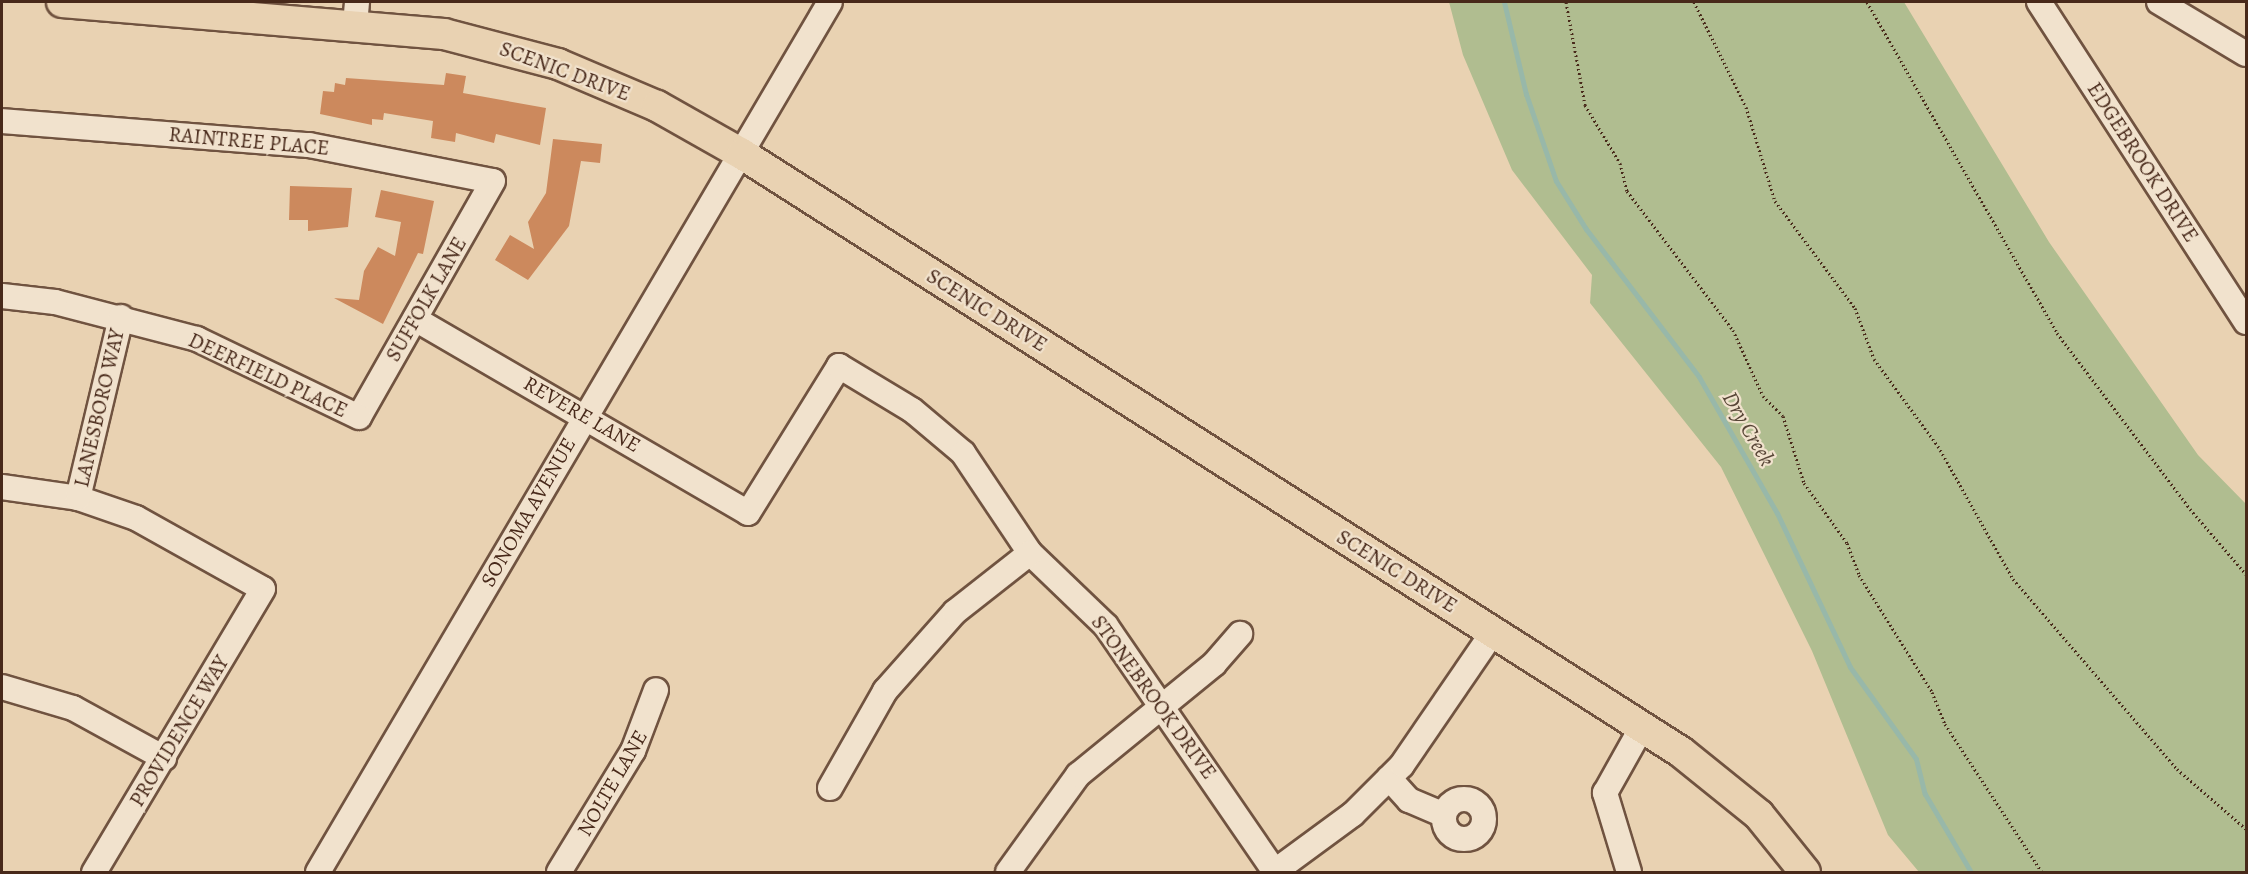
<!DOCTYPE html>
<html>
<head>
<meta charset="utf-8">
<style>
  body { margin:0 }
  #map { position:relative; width:2248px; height:874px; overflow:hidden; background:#e9d2b2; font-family:Alegreya,serif }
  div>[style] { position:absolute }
  .green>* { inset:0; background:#b0bd90 }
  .stream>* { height:5px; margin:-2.5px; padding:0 2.5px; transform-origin:2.5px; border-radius:2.5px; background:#98b8a9 }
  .building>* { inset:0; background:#cc895d }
  .path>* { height:3px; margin-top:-1.5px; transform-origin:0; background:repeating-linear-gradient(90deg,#48291a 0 1.5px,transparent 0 4.5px) }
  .roads { filter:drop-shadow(2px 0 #705340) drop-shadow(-2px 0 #705340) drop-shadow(0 2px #705340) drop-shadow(0 -2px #705340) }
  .minor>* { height:24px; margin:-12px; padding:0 12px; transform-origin:12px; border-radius:12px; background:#f1e2cd }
  .minor>.ring { margin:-12px; padding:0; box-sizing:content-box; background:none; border:24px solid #f1e2cd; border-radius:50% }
  .major>* { height:30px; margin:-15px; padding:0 15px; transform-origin:15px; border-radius:15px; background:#e9d2b2 }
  span { translate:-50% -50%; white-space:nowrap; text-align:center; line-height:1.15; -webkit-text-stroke:4.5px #f1e2cd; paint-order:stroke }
  .street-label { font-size:21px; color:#48291a }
  .water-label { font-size:22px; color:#584637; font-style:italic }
  .frame { position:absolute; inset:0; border:3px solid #48291a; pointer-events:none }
</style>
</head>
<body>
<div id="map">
  <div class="green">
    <i style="clip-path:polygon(1449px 2px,1904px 2px,2049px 242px,2198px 455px,2246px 504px,2246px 872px,1919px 872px,1888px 835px,1812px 651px,1721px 467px,1590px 303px,1592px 275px,1512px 170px,1463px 55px)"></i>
  </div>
  <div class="stream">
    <i style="left:1504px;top:2px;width:95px;rotate:76.6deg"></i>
    <i style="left:1526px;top:94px;width:92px;rotate:71deg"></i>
    <i style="left:1556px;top:181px;width:57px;rotate:58deg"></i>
    <i style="left:1586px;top:229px;width:186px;rotate:52.6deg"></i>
    <i style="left:1699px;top:377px;width:157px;rotate:60.2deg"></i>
    <i style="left:1777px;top:513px;width:170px;rotate:64.6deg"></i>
    <i style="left:1850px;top:667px;width:113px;rotate:54.3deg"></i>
    <i style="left:1916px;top:759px;width:36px;rotate:76deg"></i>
    <i style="left:1925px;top:794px;width:91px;rotate:59.5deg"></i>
  </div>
  <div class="building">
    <i style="clip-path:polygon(446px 73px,466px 76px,463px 93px,546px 108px,540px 145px,496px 134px,494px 143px,456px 133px,455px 142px,431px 138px,433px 121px,384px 113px,383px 120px,372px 119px,372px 125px,320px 114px,323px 91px,334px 92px,335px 83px,345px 85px,346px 78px,444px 85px)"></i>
    <i style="clip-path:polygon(553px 139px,602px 144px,600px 163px,581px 161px,569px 226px,528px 280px,495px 260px,510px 235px,534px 249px,528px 222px,546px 193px)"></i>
    <i style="clip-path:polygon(290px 186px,352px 188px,348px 227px,308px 231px,308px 220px,289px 220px)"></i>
    <i style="clip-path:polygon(381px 190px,434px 201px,423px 254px,418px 253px,383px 324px,334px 298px,359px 300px,364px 271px,378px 247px,395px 256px,401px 222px,375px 217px)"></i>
  </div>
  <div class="path">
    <i style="left:1566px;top:2px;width:105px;rotate:79.5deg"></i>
    <i style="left:1585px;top:105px;width:68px;rotate:58.9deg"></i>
    <i style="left:1620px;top:163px;width:29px;rotate:76deg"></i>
    <i style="left:1627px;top:191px;width:175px;rotate:52.7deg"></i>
    <i style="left:1733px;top:330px;width:72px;rotate:65.6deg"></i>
    <i style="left:1763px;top:396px;width:28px;rotate:45deg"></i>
    <i style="left:1783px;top:416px;width:70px;rotate:72.6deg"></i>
    <i style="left:1804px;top:483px;width:74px;rotate:54.4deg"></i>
    <i style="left:1847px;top:543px;width:34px;rotate:69deg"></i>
    <i style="left:1859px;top:575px;width:138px;rotate:58deg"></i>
    <i style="left:1932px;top:692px;width:35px;rotate:68deg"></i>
    <i style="left:1945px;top:724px;width:177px;rotate:56.8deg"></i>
    <i style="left:1694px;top:2px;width:117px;rotate:63.7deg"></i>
    <i style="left:1746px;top:107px;width:98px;rotate:72.9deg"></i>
    <i style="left:1775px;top:201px;width:134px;rotate:53.2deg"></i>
    <i style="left:1855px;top:308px;width:54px;rotate:69.6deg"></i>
    <i style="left:1874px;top:359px;width:108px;rotate:53.7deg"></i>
    <i style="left:1938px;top:446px;width:153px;rotate:60.6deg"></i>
    <i style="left:2013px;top:579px;width:251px;rotate:49.2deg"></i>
    <i style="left:2177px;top:769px;width:91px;rotate:41deg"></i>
    <i style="left:1867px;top:2px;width:382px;rotate:60.1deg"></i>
    <i style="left:2057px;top:333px;width:221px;rotate:52.9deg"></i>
    <i style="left:2190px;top:509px;width:86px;rotate:49.3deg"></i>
  </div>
  <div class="roads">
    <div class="minor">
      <i style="left:2039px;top:2px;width:381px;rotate:57.1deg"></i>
      <i style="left:2159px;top:2px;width:101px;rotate:30.9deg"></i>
      <i style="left:355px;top:25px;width:23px;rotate:-85deg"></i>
      <i style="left:2px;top:121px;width:308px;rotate:4.5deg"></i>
      <i style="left:309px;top:145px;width:187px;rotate:11.1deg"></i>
      <i style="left:493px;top:181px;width:271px;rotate:119.6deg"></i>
      <i style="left:359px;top:417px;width:180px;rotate:-154.3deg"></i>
      <i style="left:197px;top:339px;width:147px;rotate:-165.4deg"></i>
      <i style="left:55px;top:302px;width:53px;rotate:-173.5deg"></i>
      <i style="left:415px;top:319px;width:385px;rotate:30.2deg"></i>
      <i style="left:748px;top:513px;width:173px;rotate:-58.2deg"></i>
      <i style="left:839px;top:366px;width:85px;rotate:31.1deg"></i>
      <i style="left:912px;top:410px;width:67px;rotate:40.1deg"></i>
      <i style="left:963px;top:453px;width:120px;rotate:56.2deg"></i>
      <i style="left:1030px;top:553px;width:105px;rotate:43.8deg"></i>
      <i style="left:1106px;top:626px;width:298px;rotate:55.5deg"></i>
      <i style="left:2px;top:487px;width:77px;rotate:8.2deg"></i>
      <i style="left:78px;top:498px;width:61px;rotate:19deg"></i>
      <i style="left:136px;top:518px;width:145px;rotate:29.2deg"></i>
      <i style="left:263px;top:589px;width:330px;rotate:120.8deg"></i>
      <i style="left:78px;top:498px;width:186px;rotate:-76.6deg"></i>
      <i style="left:2px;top:687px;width:74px;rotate:16.5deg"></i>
      <i style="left:73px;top:708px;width:104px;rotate:28.8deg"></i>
      <i style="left:1389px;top:778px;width:30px;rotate:48deg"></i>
      <i style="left:1409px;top:800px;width:38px;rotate:23deg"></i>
      <i style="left:830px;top:788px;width:112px;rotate:-60.4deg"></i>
      <i style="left:885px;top:691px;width:106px;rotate:-48.5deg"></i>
      <i style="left:955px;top:612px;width:95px;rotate:-38.2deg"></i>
      <i class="ring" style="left:1444px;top:799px;width:16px;height:16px"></i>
      <i style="left:318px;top:872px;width:1009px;rotate:-59.52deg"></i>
      <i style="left:559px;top:872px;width:142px;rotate:-58.6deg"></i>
      <i style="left:633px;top:751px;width:65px;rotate:-69.3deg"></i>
      <i style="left:1008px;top:872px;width:120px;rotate:-54.2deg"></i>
      <i style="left:1078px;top:775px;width:176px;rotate:-39.2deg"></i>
      <i style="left:1214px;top:664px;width:40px;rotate:-49deg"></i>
      <i style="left:1274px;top:872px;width:98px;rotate:-36.3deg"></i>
      <i style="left:1353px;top:814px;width:69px;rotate:-45deg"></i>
      <i style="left:1402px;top:765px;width:161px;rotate:-55.6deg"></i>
      <i style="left:1629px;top:872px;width:83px;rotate:-106.9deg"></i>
      <i style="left:1605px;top:793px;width:76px;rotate:-60.7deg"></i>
    </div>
    <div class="major">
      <i style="left:62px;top:2px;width:383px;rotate:4.8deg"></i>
      <i style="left:444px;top:34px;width:118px;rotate:14.7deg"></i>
      <i style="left:558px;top:64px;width:108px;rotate:23deg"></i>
      <i style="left:657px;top:106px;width:98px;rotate:29.5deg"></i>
      <i style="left:742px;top:154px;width:1113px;rotate:32.49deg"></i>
      <i style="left:1681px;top:752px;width:100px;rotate:38.9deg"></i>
      <i style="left:1759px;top:815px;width:73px;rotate:51.1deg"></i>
    </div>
  </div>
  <div class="street-label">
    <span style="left:565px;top:71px;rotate:20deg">SCENIC DRIVE</span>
    <span style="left:249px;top:141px;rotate:5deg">RAINTREE PLACE</span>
    <span style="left:2143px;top:162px;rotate:57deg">EDGEBROOK DRIVE</span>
    <span style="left:426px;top:299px;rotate:-60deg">SUFFOLK LANE</span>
    <span style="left:987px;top:310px;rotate:32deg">SCENIC DRIVE</span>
    <span style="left:268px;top:375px;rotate:25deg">DEERFIELD PLACE</span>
    <span style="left:99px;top:408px;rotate:-77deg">LANESBORO WAY</span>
    <span style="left:582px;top:414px;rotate:30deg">REVERE LANE</span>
    <span style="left:528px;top:512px;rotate:-60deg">SONOMA AVENUE</span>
    <span style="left:1397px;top:571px;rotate:32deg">SCENIC DRIVE</span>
    <span style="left:1154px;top:697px;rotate:54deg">STONEBROOK DRIVE</span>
    <span style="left:179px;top:731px;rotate:-59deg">PROVIDENCE WAY</span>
    <span style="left:612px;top:783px;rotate:-60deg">NOLTE LANE</span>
  </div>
  <div class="water-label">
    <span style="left:1748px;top:429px;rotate:60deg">Dry Creek</span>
  </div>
  <div class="frame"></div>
</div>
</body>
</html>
